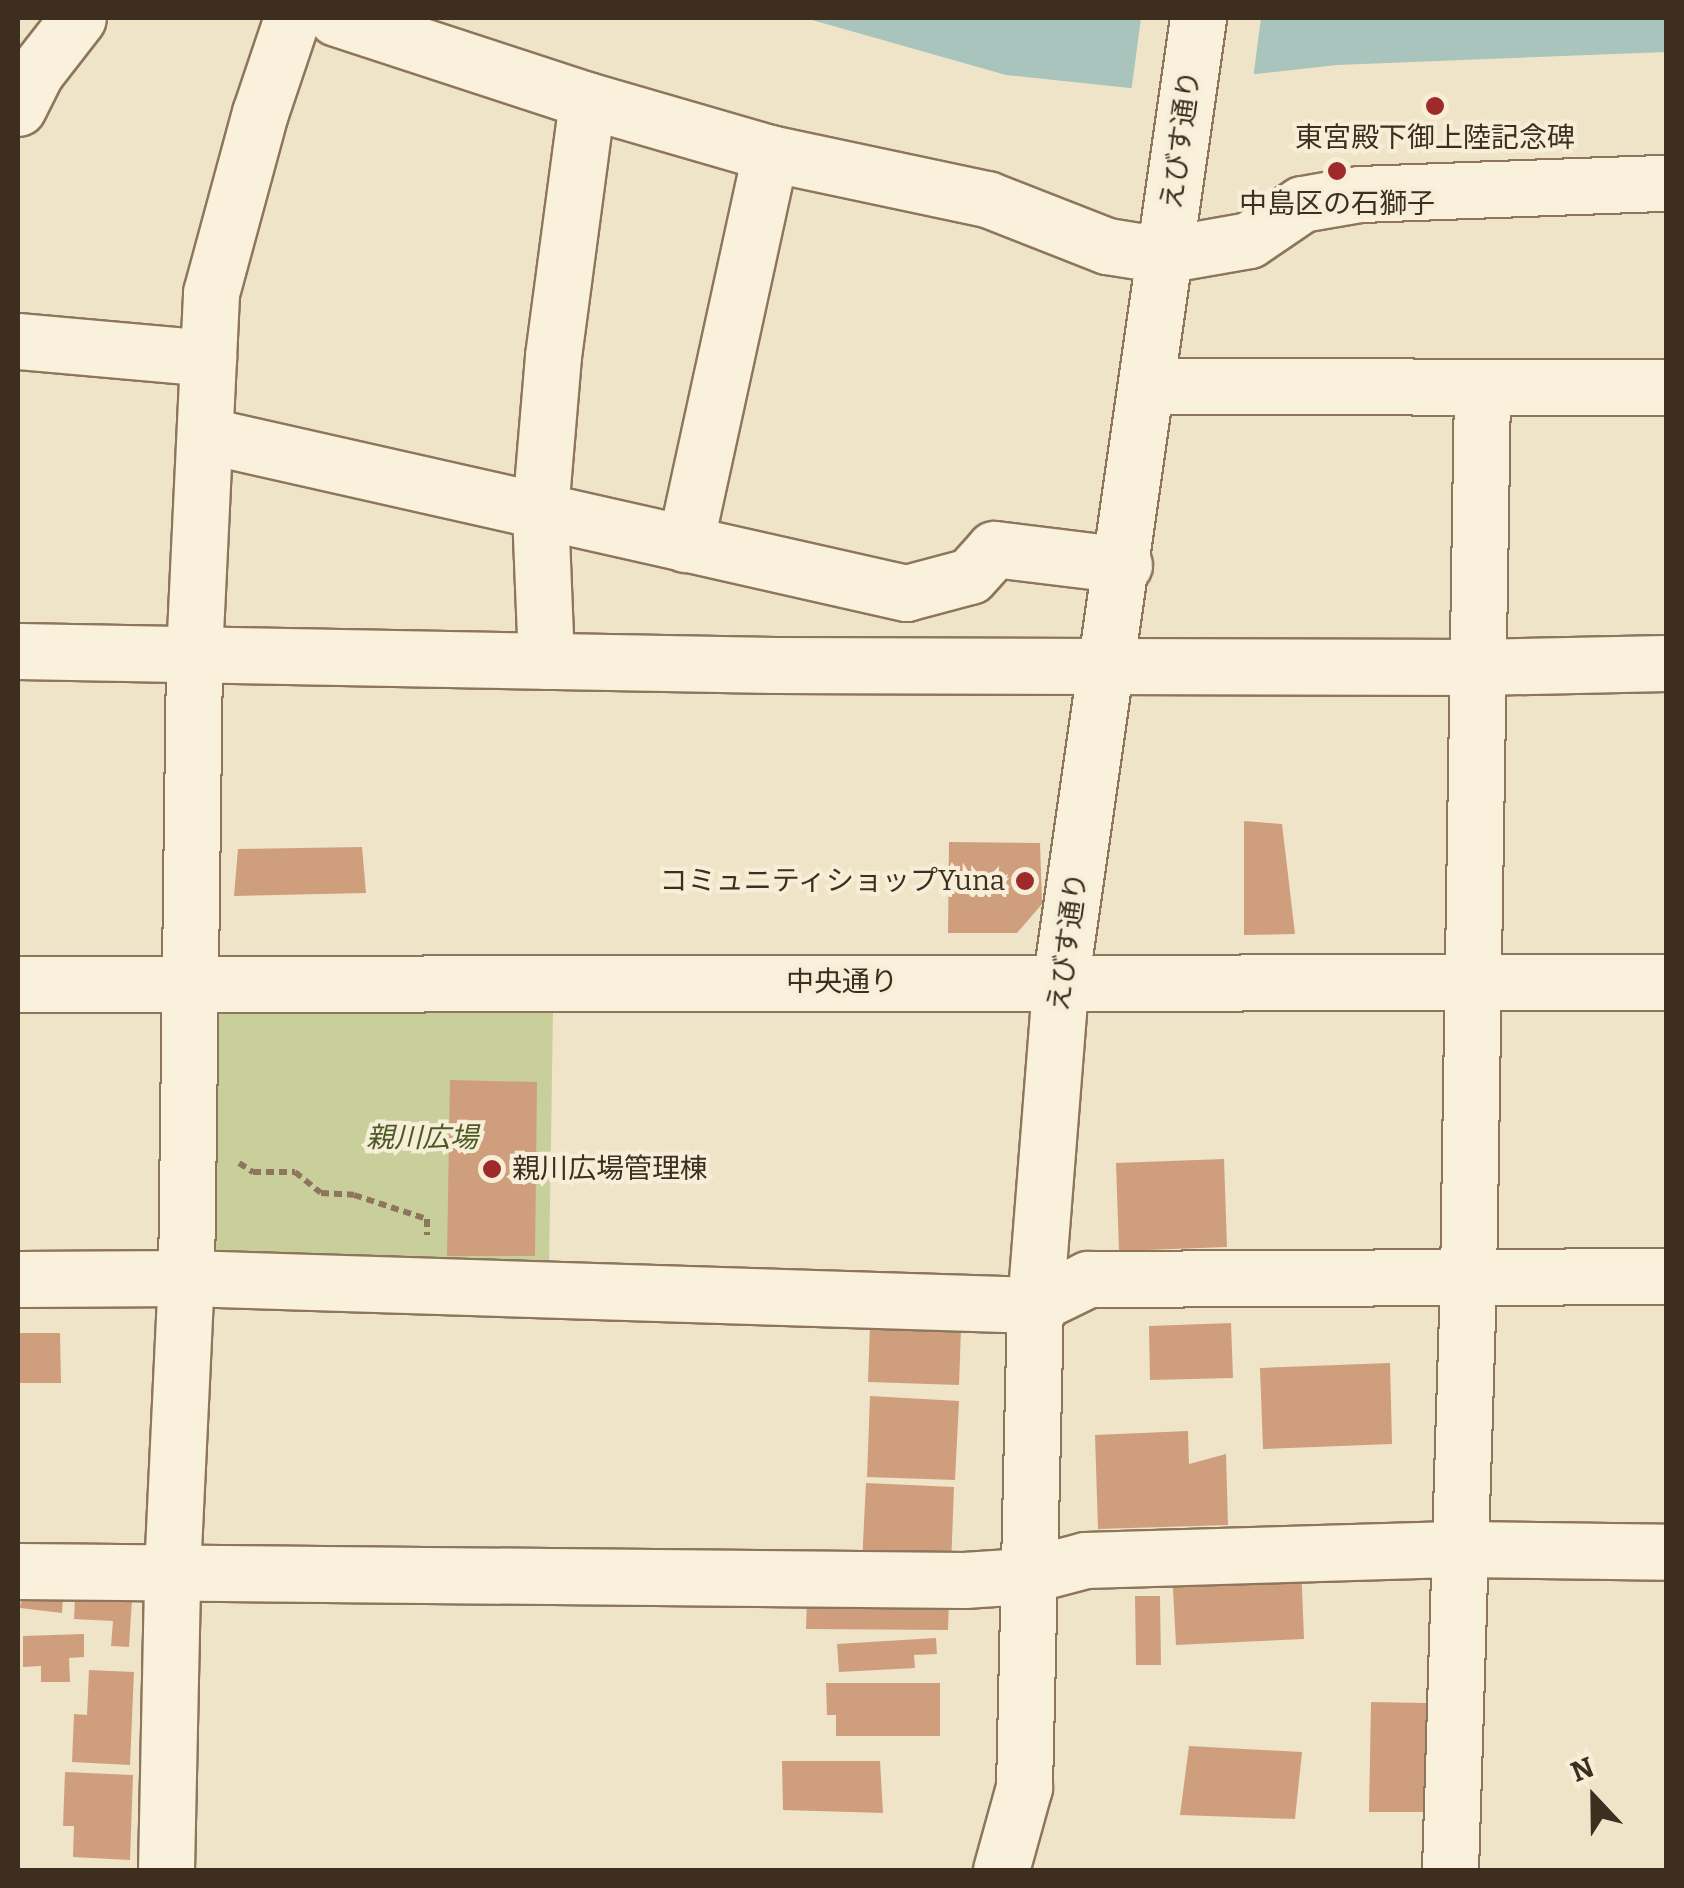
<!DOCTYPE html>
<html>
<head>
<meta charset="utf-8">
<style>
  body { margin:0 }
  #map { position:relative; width:1684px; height:1888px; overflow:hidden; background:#f0e4c8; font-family:Bitter,"Noto Sans JP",serif }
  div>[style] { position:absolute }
  .green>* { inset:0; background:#c9cf9b }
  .water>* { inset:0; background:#a9c4bc }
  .pier>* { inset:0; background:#f0e4c8 }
  .building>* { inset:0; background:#cf9f7d }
  .path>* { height:6px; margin-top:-3px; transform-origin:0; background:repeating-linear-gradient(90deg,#8d765c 0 8px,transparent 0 13px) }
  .roads { filter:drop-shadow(2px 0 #8d765c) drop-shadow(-2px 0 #8d765c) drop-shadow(0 2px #8d765c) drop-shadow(0 -2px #8d765c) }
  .minor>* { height:55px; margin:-27.5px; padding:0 27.5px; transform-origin:27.5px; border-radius:27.5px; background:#faf1dc }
  .dots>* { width:28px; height:28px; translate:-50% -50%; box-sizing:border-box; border:5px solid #f7eed8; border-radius:50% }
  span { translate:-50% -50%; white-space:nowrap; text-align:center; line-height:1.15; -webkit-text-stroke:8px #f7eed8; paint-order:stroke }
  .poi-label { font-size:28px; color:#3d2e20 }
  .right { translate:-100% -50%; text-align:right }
  .left { translate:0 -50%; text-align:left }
  .street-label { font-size:28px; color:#3d2e20 }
  .park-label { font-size:28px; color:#4d5a26; font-style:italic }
  .frame { position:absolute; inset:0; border:20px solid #3d2e20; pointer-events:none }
  .north { position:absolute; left:1544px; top:1748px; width:100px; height:100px; -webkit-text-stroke:8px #f7eed8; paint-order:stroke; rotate:338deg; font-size:28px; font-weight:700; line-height:40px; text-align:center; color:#3d2e20 }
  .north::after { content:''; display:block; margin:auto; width:35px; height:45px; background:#3d2e20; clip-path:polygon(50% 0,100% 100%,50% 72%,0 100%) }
</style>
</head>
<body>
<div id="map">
  <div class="green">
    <i style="clip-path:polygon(553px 1010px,549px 1269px,235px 1262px,207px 1242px,214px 1011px)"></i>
  </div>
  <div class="water">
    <i style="clip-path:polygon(805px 18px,1666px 18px,1666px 52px,1337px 65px,1130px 88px,1006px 75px)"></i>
  </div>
  <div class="pier">
    <i style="clip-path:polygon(1141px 18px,1261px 18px,1253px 79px,1131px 93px)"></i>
  </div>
  <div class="building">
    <i style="clip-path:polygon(1244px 821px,1282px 824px,1295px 934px,1244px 935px)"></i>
    <i style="clip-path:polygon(949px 842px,1040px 843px,1042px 904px,1017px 933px,948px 933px)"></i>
    <i style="clip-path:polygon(362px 847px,366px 893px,234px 896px,238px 849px)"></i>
    <i style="clip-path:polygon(450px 1080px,537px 1082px,535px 1256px,447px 1256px)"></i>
    <i style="clip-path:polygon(1224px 1159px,1227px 1247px,1119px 1251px,1116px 1163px)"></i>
    <i style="clip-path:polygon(1231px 1323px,1233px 1378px,1150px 1380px,1149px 1326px)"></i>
    <i style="clip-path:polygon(870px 1326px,961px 1329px,959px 1385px,868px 1382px)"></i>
    <i style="clip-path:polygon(18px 1333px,60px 1333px,61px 1383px,18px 1383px)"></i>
    <i style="clip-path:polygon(1390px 1363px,1392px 1444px,1263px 1449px,1260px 1368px)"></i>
    <i style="clip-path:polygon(870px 1396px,959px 1401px,955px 1480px,867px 1477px)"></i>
    <i style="clip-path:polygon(1188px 1431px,1189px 1464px,1226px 1454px,1228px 1525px,1098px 1529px,1095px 1435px)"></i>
    <i style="clip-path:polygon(866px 1483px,954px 1487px,951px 1567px,862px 1563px)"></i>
    <i style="clip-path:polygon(1301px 1563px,1304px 1639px,1176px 1645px,1172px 1570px)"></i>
    <i style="clip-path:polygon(22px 1593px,63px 1598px,62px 1613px,20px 1608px)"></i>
    <i style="clip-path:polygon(1135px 1596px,1160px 1596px,1161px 1665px,1136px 1665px)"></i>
    <i style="clip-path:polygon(75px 1597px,132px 1600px,129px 1647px,111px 1646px,113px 1621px,74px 1619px)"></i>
    <i style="clip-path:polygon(807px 1598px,949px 1600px,948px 1630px,806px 1629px)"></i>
    <i style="clip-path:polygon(84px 1634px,84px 1657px,69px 1658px,70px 1682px,41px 1682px,41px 1666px,23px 1667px,23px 1636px)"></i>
    <i style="clip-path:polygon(936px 1638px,937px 1654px,914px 1655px,915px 1668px,839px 1672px,837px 1644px)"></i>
    <i style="clip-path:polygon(89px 1670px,134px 1672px,130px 1765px,72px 1762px,74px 1714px,87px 1715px)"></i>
    <i style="clip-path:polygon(826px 1683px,940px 1683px,940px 1736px,836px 1736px,836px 1715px,827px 1715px)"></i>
    <i style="clip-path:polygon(1371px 1702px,1426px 1703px,1427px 1812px,1369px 1812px)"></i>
    <i style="clip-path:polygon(1189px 1746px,1302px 1752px,1295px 1819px,1180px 1815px)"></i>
    <i style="clip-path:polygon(782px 1761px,880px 1761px,883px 1813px,783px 1810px)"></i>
    <i style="clip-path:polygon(65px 1772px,133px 1775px,130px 1860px,73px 1857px,74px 1826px,63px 1826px)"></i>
  </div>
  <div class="path">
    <i style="left:239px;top:1163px;width:17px;rotate:33deg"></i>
    <i style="left:253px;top:1172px;width:42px"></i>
    <i style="left:295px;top:1172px;width:33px;rotate:39deg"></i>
    <i style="left:321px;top:1193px;width:33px;rotate:3deg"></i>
    <i style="left:354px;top:1195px;width:77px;rotate:18.2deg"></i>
    <i style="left:427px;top:1219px;width:16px;rotate:90deg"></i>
  </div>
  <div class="roads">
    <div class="minor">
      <i style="left:336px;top:18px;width:264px;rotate:18.1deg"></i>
      <i style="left:587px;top:100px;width:191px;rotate:16.2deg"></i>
      <i style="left:770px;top:153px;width:222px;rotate:12deg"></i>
      <i style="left:987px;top:199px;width:129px;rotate:21.4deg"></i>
      <i style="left:1107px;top:246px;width:58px;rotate:9deg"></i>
      <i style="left:1164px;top:255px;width:86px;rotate:-10deg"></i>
      <i style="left:1249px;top:240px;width:64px;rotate:-34.2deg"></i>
      <i style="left:1302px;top:204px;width:59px;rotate:-9.8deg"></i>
      <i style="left:1360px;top:194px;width:306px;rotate:-2.1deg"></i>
      <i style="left:18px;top:108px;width:40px;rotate:-63.4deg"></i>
      <i style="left:36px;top:72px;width:68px;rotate:-52.1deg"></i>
      <i style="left:18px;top:341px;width:191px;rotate:5.1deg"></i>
      <i style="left:1148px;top:386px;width:518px;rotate:0.11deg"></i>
      <i style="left:205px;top:435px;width:719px;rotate:12.7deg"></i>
      <i style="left:906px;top:593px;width:66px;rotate:-14.9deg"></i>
      <i style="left:970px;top:576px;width:36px;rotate:-48deg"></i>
      <i style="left:994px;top:549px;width:131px;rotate:7deg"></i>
      <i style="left:685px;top:544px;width:400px;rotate:-77.7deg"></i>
      <i style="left:18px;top:651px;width:757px;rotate:1.06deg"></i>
      <i style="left:775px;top:665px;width:703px;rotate:0.16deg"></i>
      <i style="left:1478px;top:667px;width:188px;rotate:-1.2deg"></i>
      <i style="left:546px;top:661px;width:150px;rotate:-92.3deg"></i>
      <i style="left:540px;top:511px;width:156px;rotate:-85.2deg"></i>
      <i style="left:553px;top:356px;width:258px;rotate:-82.4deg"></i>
      <i style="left:18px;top:984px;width:1648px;rotate:-0.07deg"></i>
      <i style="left:18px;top:1279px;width:168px;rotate:-0.3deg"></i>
      <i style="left:186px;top:1278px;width:849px;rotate:1.82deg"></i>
      <i style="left:1035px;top:1305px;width:59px;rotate:-26.1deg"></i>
      <i style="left:1088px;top:1279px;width:578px;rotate:-0.3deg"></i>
      <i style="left:18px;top:1571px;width:946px;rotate:0.55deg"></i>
      <i style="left:964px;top:1580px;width:61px;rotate:-3.8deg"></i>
      <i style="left:1025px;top:1576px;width:62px;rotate:-14.9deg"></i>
      <i style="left:1085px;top:1560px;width:376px;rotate:-1.7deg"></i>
      <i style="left:1461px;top:1549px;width:205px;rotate:0.8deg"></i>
      <i style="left:166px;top:1870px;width:298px;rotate:-88.8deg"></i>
      <i style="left:172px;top:1572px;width:294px;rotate:-87.3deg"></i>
      <i style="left:186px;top:1278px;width:623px;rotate:-89.26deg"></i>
      <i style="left:194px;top:655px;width:362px;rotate:-87.3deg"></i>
      <i style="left:211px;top:293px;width:187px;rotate:-74.8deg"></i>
      <i style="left:260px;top:113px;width:100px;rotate:-71.4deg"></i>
      <i style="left:1001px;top:1870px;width:86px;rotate:-74.5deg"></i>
      <i style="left:1024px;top:1787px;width:482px;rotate:-88.7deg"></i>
      <i style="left:1035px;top:1305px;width:322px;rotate:-85.5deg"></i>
      <i style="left:1060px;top:984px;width:976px;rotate:-81.87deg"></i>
      <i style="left:1450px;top:1870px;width:590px;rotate:-88.25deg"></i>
      <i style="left:1468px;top:1280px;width:890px;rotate:-89.1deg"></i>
    </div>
  </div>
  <div class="dots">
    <i style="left:1435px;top:106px;background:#9e2a2b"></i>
    <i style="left:1337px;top:171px;background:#9e2a2b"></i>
    <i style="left:1025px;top:881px;background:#9e2a2b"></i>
    <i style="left:492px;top:1169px;background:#9e2a2b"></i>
  </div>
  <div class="poi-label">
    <span style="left:1435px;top:138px">東宮殿下御上陸記念碑</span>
    <span style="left:1337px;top:204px">中島区の石獅子</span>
    <span class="right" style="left:1005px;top:881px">コミュニティショップYuna</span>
    <span class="left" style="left:512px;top:1169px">親川広場管理棟</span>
  </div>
  <div class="street-label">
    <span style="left:1181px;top:140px;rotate:-82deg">えびす通り</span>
    <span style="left:1068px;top:942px;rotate:-82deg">えびす通り</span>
    <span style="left:842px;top:982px">中央通り</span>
  </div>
  <div class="park-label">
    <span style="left:422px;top:1138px">親川広場</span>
  </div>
  <div class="frame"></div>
  <div class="north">N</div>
</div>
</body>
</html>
